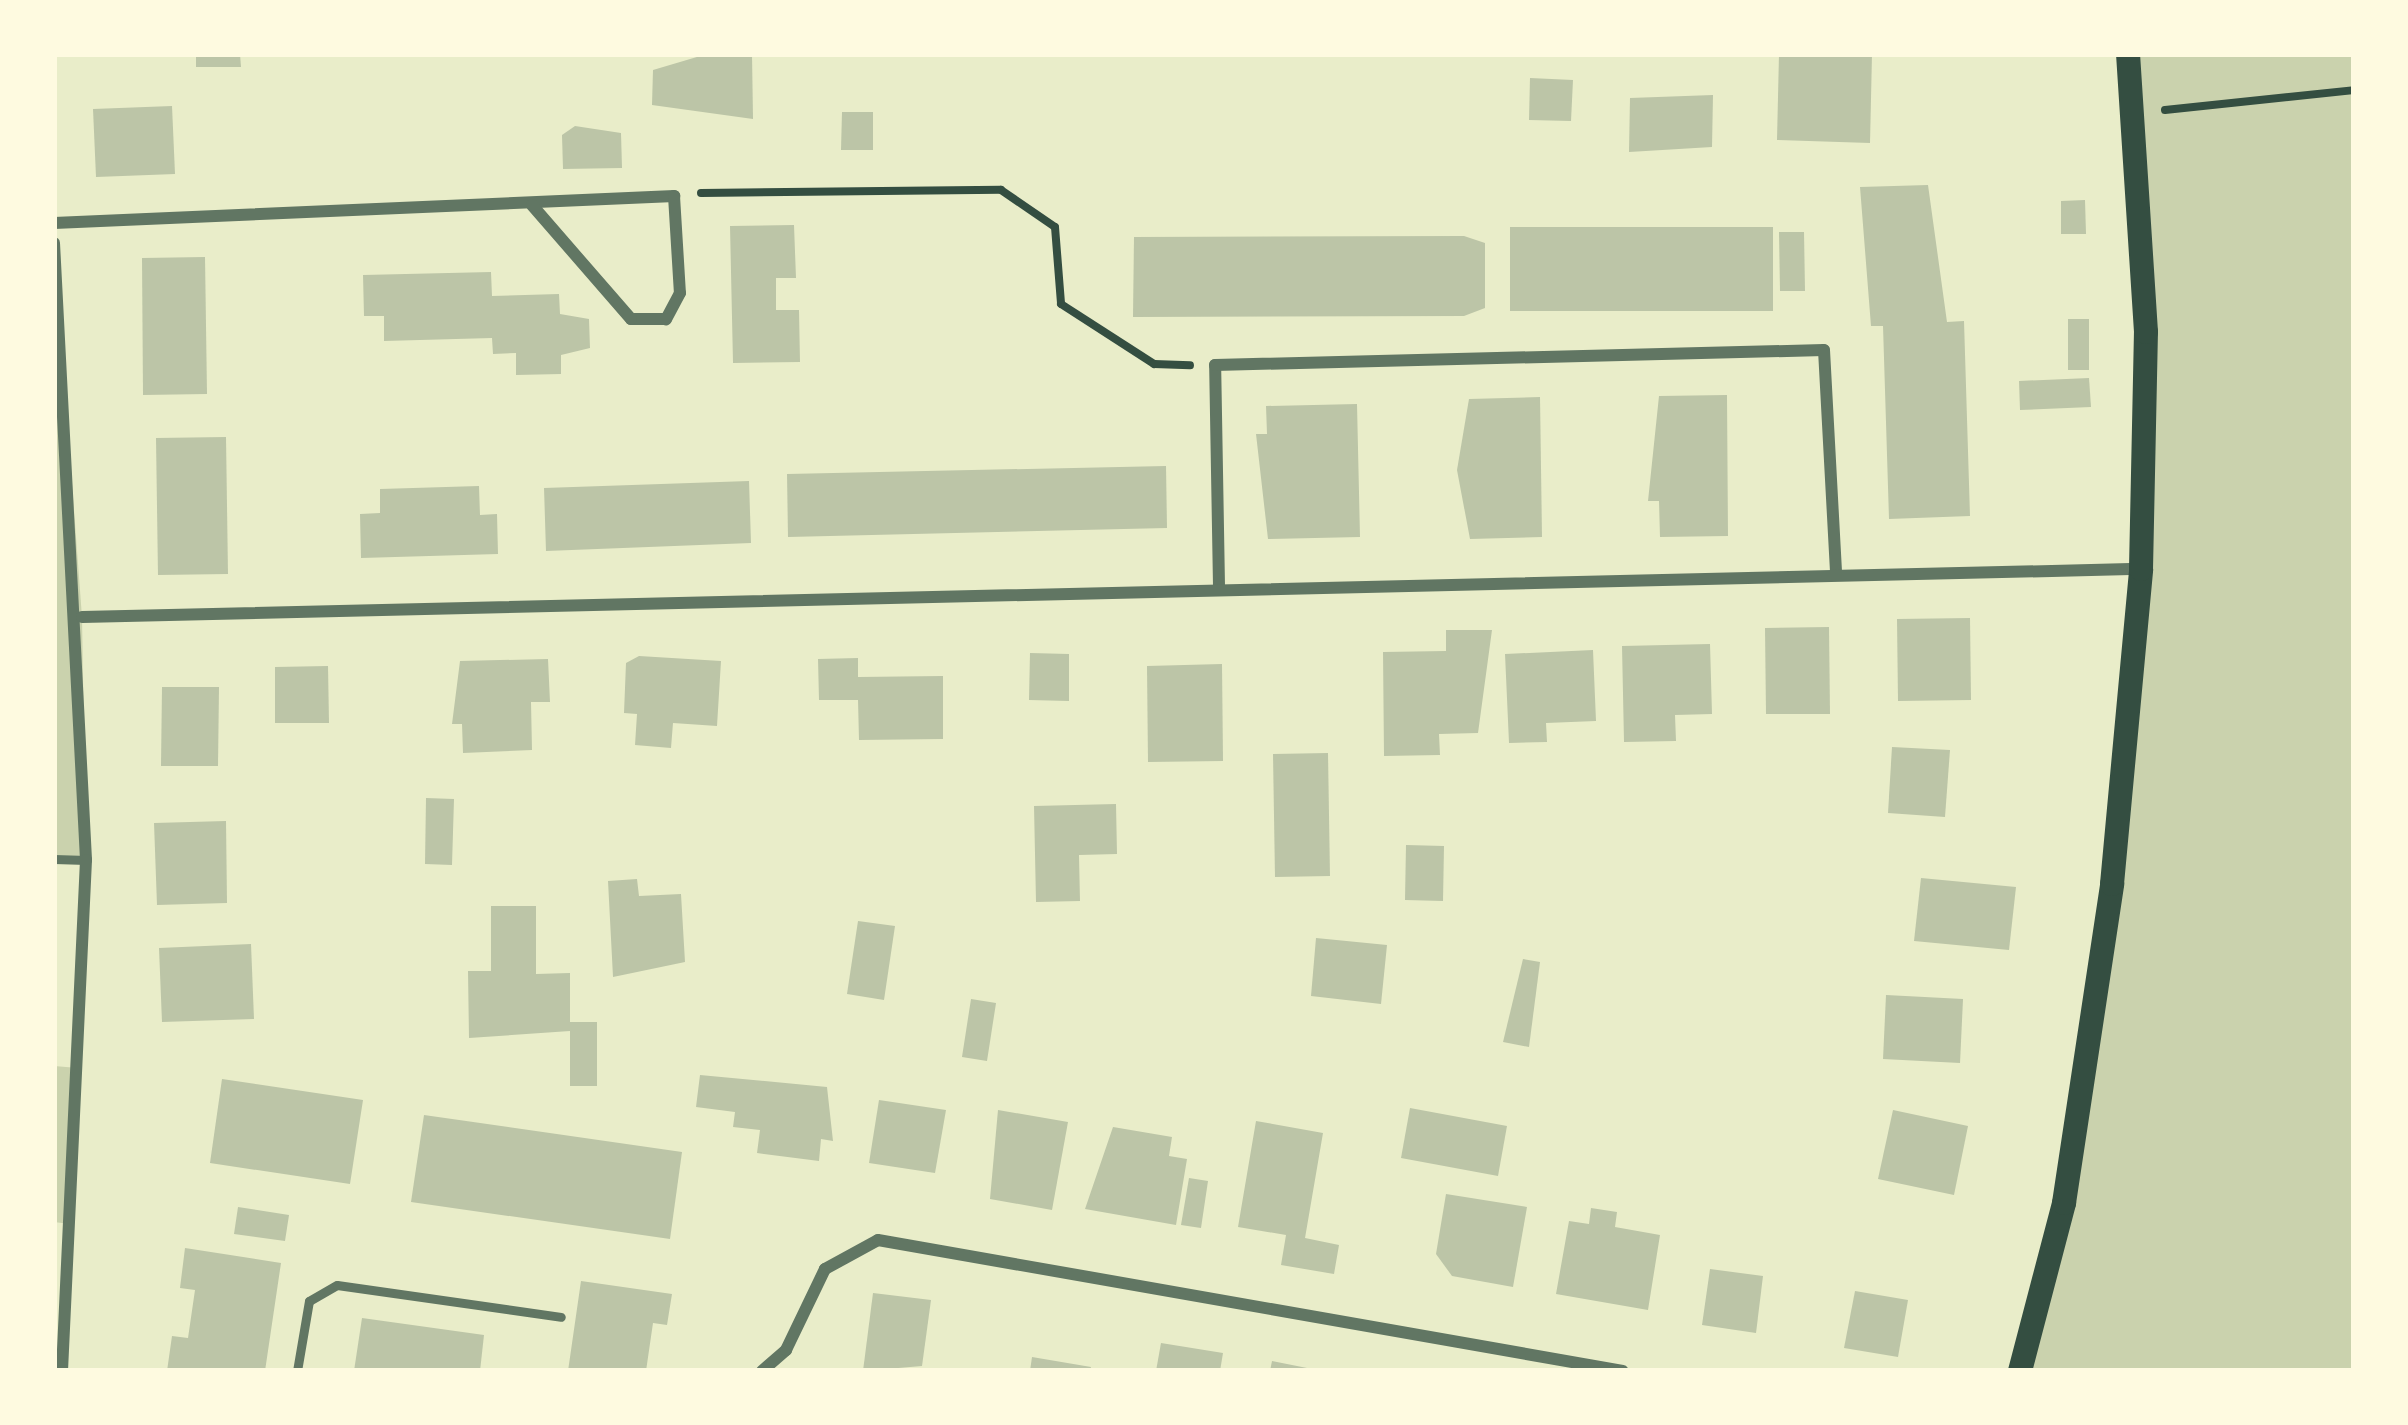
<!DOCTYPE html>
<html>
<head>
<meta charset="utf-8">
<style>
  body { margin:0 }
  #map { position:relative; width:2408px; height:1425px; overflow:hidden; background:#e9edc9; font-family:"Roboto Condensed",sans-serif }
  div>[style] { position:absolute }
  .green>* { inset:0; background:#cad2ad }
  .building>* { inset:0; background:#bcc5a7 }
  .path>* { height:8px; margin:-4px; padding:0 4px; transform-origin:4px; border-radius:4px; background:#344e41 }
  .service>* { height:9px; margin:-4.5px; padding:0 4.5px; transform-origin:4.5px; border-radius:4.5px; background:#617663 }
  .minor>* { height:12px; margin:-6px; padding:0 6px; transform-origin:6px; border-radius:6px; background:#617663 }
  .secondary>* { height:24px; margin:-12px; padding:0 12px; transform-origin:12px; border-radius:12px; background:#344e41 }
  span { translate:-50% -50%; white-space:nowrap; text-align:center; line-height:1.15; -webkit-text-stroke:12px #fefae0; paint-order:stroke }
  .frame { position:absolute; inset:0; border:57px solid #fefae0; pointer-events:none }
</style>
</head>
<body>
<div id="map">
  <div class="green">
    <i style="clip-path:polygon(2128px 54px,2354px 54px,2354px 1371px,2020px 1371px,2064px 1203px,2141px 569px)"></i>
    <i style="clip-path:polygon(54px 243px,82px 617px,86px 860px,54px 859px)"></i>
    <i style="clip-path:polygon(54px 1066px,78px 1068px,70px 1224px,54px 1222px)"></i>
  </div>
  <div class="building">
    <i style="clip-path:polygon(196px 54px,240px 54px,241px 67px,196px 67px)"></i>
    <i style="clip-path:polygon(707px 54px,752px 54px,753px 119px,652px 105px,653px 70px)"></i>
    <i style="clip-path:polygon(1779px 54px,1872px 54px,1870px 143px,1777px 140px)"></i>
    <i style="clip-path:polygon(1530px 78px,1573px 80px,1571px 121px,1529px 120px)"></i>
    <i style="clip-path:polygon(1713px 95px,1712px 147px,1629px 152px,1630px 98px)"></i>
    <i style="clip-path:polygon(172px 106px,175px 174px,96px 177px,93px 109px)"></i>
    <i style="clip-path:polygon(842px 112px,873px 112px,873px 150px,841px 150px)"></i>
    <i style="clip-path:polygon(575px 126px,621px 133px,622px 168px,563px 169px,562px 135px)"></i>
    <i style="clip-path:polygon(1928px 185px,1947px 322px,1964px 321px,1970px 516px,1889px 519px,1883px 326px,1871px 326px,1860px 187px)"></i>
    <i style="clip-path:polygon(2085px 200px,2086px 234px,2061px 234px,2061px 201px)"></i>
    <i style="clip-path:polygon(794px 225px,796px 278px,776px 278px,776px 310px,799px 310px,800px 362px,733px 363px,730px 226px)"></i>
    <i style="clip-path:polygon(1510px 227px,1773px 227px,1773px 311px,1510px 311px)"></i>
    <i style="clip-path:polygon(1779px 232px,1804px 232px,1805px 291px,1780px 291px)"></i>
    <i style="clip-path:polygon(1464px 236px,1485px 243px,1485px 308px,1464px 316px,1133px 317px,1134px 237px)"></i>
    <i style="clip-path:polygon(205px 257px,207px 394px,143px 395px,142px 258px)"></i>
    <i style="clip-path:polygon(491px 272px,492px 296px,559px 294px,560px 314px,589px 319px,590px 348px,561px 355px,561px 374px,516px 375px,516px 353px,493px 354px,492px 338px,384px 341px,384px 316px,364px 316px,363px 275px)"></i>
    <i style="clip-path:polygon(2068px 319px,2089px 319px,2089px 370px,2068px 370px)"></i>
    <i style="clip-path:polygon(2089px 378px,2091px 407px,2020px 410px,2019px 381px)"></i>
    <i style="clip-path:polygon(1727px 395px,1728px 536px,1660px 537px,1659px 501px,1648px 501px,1659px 396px)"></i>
    <i style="clip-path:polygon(1540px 397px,1542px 537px,1470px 539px,1457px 470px,1469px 399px)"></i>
    <i style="clip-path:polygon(1357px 404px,1360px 537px,1268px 539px,1256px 434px,1267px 434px,1266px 406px)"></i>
    <i style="clip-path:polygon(226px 437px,228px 574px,158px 575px,156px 438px)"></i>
    <i style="clip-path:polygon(1166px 466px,1167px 528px,788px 537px,787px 474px)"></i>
    <i style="clip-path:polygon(749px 481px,751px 543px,546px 551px,544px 488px)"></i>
    <i style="clip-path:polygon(479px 486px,480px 515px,497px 514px,498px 554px,361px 558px,360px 514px,380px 513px,380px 489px)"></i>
    <i style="clip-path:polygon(1970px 618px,1971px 700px,1898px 701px,1897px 619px)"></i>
    <i style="clip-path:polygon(1829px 627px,1830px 714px,1766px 714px,1765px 628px)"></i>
    <i style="clip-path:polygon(1446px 630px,1492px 630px,1478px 733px,1439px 734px,1440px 755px,1384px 756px,1383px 652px,1446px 651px)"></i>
    <i style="clip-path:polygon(1710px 644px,1712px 714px,1675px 715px,1676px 741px,1624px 742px,1622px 646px)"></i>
    <i style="clip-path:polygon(1593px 650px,1596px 721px,1546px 723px,1547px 742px,1509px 743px,1505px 654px)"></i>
    <i style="clip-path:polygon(1030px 653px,1069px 654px,1069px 701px,1029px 700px)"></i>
    <i style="clip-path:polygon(639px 656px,721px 661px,717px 726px,673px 723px,671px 748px,635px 745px,637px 714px,624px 713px,626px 663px)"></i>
    <i style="clip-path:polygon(858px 658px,858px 677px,943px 676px,943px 739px,859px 740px,858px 700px,819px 700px,818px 659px)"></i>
    <i style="clip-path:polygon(548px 659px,550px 702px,531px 702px,532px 750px,463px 753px,462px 724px,452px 724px,460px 661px)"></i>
    <i style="clip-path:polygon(1222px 664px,1223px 761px,1148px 762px,1147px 666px)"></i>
    <i style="clip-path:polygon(328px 666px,329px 723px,275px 723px,275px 667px)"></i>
    <i style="clip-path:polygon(162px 687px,219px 687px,218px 766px,161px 766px)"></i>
    <i style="clip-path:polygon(1892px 747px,1950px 750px,1945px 817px,1888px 813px)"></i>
    <i style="clip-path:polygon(1328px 753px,1330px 876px,1275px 877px,1273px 754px)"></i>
    <i style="clip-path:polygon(426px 798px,454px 799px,452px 865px,425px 864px)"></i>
    <i style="clip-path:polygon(1116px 804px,1117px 854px,1079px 855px,1080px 901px,1036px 902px,1034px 806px)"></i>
    <i style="clip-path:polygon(226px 821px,227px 903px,157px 905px,154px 823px)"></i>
    <i style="clip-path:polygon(1406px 845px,1444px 846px,1443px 901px,1405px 900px)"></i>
    <i style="clip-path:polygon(1921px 878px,2016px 887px,2009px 950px,1914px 941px)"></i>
    <i style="clip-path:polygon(637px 879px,639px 896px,681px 894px,685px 962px,613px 977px,608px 881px)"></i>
    <i style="clip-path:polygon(491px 906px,536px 906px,536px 974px,570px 973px,570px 1022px,597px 1022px,597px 1086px,570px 1086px,570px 1031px,469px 1038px,468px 971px,491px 971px)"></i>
    <i style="clip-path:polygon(858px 921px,895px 926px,884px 1000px,847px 994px)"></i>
    <i style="clip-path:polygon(1316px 938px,1387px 945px,1381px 1004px,1311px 996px)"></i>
    <i style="clip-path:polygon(251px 944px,254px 1019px,162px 1022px,159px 948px)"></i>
    <i style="clip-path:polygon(1523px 959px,1540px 962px,1529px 1047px,1503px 1042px)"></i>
    <i style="clip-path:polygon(1886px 995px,1963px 999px,1960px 1063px,1883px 1059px)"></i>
    <i style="clip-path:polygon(971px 999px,996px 1003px,987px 1061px,962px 1057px)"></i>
    <i style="clip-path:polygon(700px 1075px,827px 1087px,833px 1141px,821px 1139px,819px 1161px,757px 1153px,760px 1130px,733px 1127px,735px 1112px,696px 1107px)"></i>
    <i style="clip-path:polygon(222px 1079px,363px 1100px,350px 1184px,210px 1163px)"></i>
    <i style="clip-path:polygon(879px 1100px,946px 1110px,935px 1173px,869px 1163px)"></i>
    <i style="clip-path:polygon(1410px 1108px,1507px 1126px,1498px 1176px,1401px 1158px)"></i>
    <i style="clip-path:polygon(998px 1110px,1068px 1122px,1052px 1210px,990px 1199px)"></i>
    <i style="clip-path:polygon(1893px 1110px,1968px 1126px,1954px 1195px,1878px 1179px)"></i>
    <i style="clip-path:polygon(424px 1115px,682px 1152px,670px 1239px,411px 1202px)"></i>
    <i style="clip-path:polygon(1256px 1121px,1323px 1133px,1305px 1238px,1339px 1245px,1334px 1274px,1281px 1265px,1286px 1235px,1238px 1227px)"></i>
    <i style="clip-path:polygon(1113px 1127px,1172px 1137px,1169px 1156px,1187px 1159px,1176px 1225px,1085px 1209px)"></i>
    <i style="clip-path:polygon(1189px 1178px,1208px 1181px,1201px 1228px,1181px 1225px)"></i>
    <i style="clip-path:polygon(1446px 1194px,1527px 1207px,1513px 1287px,1452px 1276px,1436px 1254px)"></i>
    <i style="clip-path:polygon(238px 1207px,289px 1215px,285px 1241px,234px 1234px)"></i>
    <i style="clip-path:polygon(1591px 1208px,1617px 1212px,1615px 1227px,1660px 1235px,1648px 1310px,1556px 1294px,1569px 1221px,1589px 1224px)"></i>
    <i style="clip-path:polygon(185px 1248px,281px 1263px,265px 1371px,167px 1371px,172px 1336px,188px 1338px,195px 1290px,180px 1288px)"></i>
    <i style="clip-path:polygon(1710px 1269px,1763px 1276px,1756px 1333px,1702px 1325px)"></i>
    <i style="clip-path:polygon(581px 1281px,672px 1294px,667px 1325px,653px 1323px,646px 1371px,568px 1371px)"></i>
    <i style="clip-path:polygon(1855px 1291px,1908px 1300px,1898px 1357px,1844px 1348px)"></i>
    <i style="clip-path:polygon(873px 1293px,931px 1300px,922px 1366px,863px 1371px)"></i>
    <i style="clip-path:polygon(362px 1318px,484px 1335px,480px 1371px,354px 1371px)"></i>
    <i style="clip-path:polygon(1161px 1343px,1223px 1353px,1220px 1371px,1156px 1371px)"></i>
    <i style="clip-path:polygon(1032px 1357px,1091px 1367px,1090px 1371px,1030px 1371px)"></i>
    <i style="clip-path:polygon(1272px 1361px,1312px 1369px,1312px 1371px,1270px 1371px)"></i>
  </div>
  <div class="path">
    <i style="left:2165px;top:110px;width:190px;rotate:-6deg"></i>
    <i style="left:701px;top:193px;width:300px;rotate:-0.6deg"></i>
    <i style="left:1001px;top:190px;width:65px;rotate:34.4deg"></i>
    <i style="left:1055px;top:227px;width:77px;rotate:85.5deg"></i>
    <i style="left:1061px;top:304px;width:111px;rotate:32.8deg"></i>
    <i style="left:1154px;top:364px;width:36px;rotate:2deg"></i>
  </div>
  <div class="service">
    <i style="left:54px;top:859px;width:32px;rotate:2deg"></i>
    <i style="left:297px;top:1371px;width:71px;rotate:-80.3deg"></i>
    <i style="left:309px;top:1301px;width:32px;rotate:-30deg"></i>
    <i style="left:337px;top:1285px;width:226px;rotate:8.1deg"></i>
  </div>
  <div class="minor">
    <i style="left:54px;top:223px;width:621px;rotate:-2.49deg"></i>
    <i style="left:674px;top:196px;width:97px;rotate:86.5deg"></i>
    <i style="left:680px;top:293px;width:30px;rotate:118deg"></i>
    <i style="left:666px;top:319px;width:35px;rotate:180deg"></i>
    <i style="left:631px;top:319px;width:151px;rotate:-131deg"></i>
    <i style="left:54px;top:243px;width:618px;rotate:87.03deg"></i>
    <i style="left:86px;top:860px;width:512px;rotate:92.69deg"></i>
    <i style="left:1219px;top:586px;width:221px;rotate:-91deg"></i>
    <i style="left:1215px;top:365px;width:609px;rotate:-1.41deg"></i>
    <i style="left:1824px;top:350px;width:225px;rotate:86.9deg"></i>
    <i style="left:82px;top:617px;width:2059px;rotate:-1.34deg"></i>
    <i style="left:762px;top:1371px;width:32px;rotate:-41deg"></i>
    <i style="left:786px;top:1350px;width:90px;rotate:-64.3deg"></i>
    <i style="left:825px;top:1269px;width:60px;rotate:-28.7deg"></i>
    <i style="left:878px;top:1240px;width:756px;rotate:9.97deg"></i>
  </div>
  <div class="secondary">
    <i style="left:2020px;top:1371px;width:174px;rotate:-75.3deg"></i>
    <i style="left:2064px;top:1203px;width:323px;rotate:-81.4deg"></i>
    <i style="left:2112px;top:884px;width:316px;rotate:-84.7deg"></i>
    <i style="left:2141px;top:569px;width:237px;rotate:-88.8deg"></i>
    <i style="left:2146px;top:332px;width:279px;rotate:-93.7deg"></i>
  </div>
  <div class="frame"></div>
</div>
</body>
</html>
